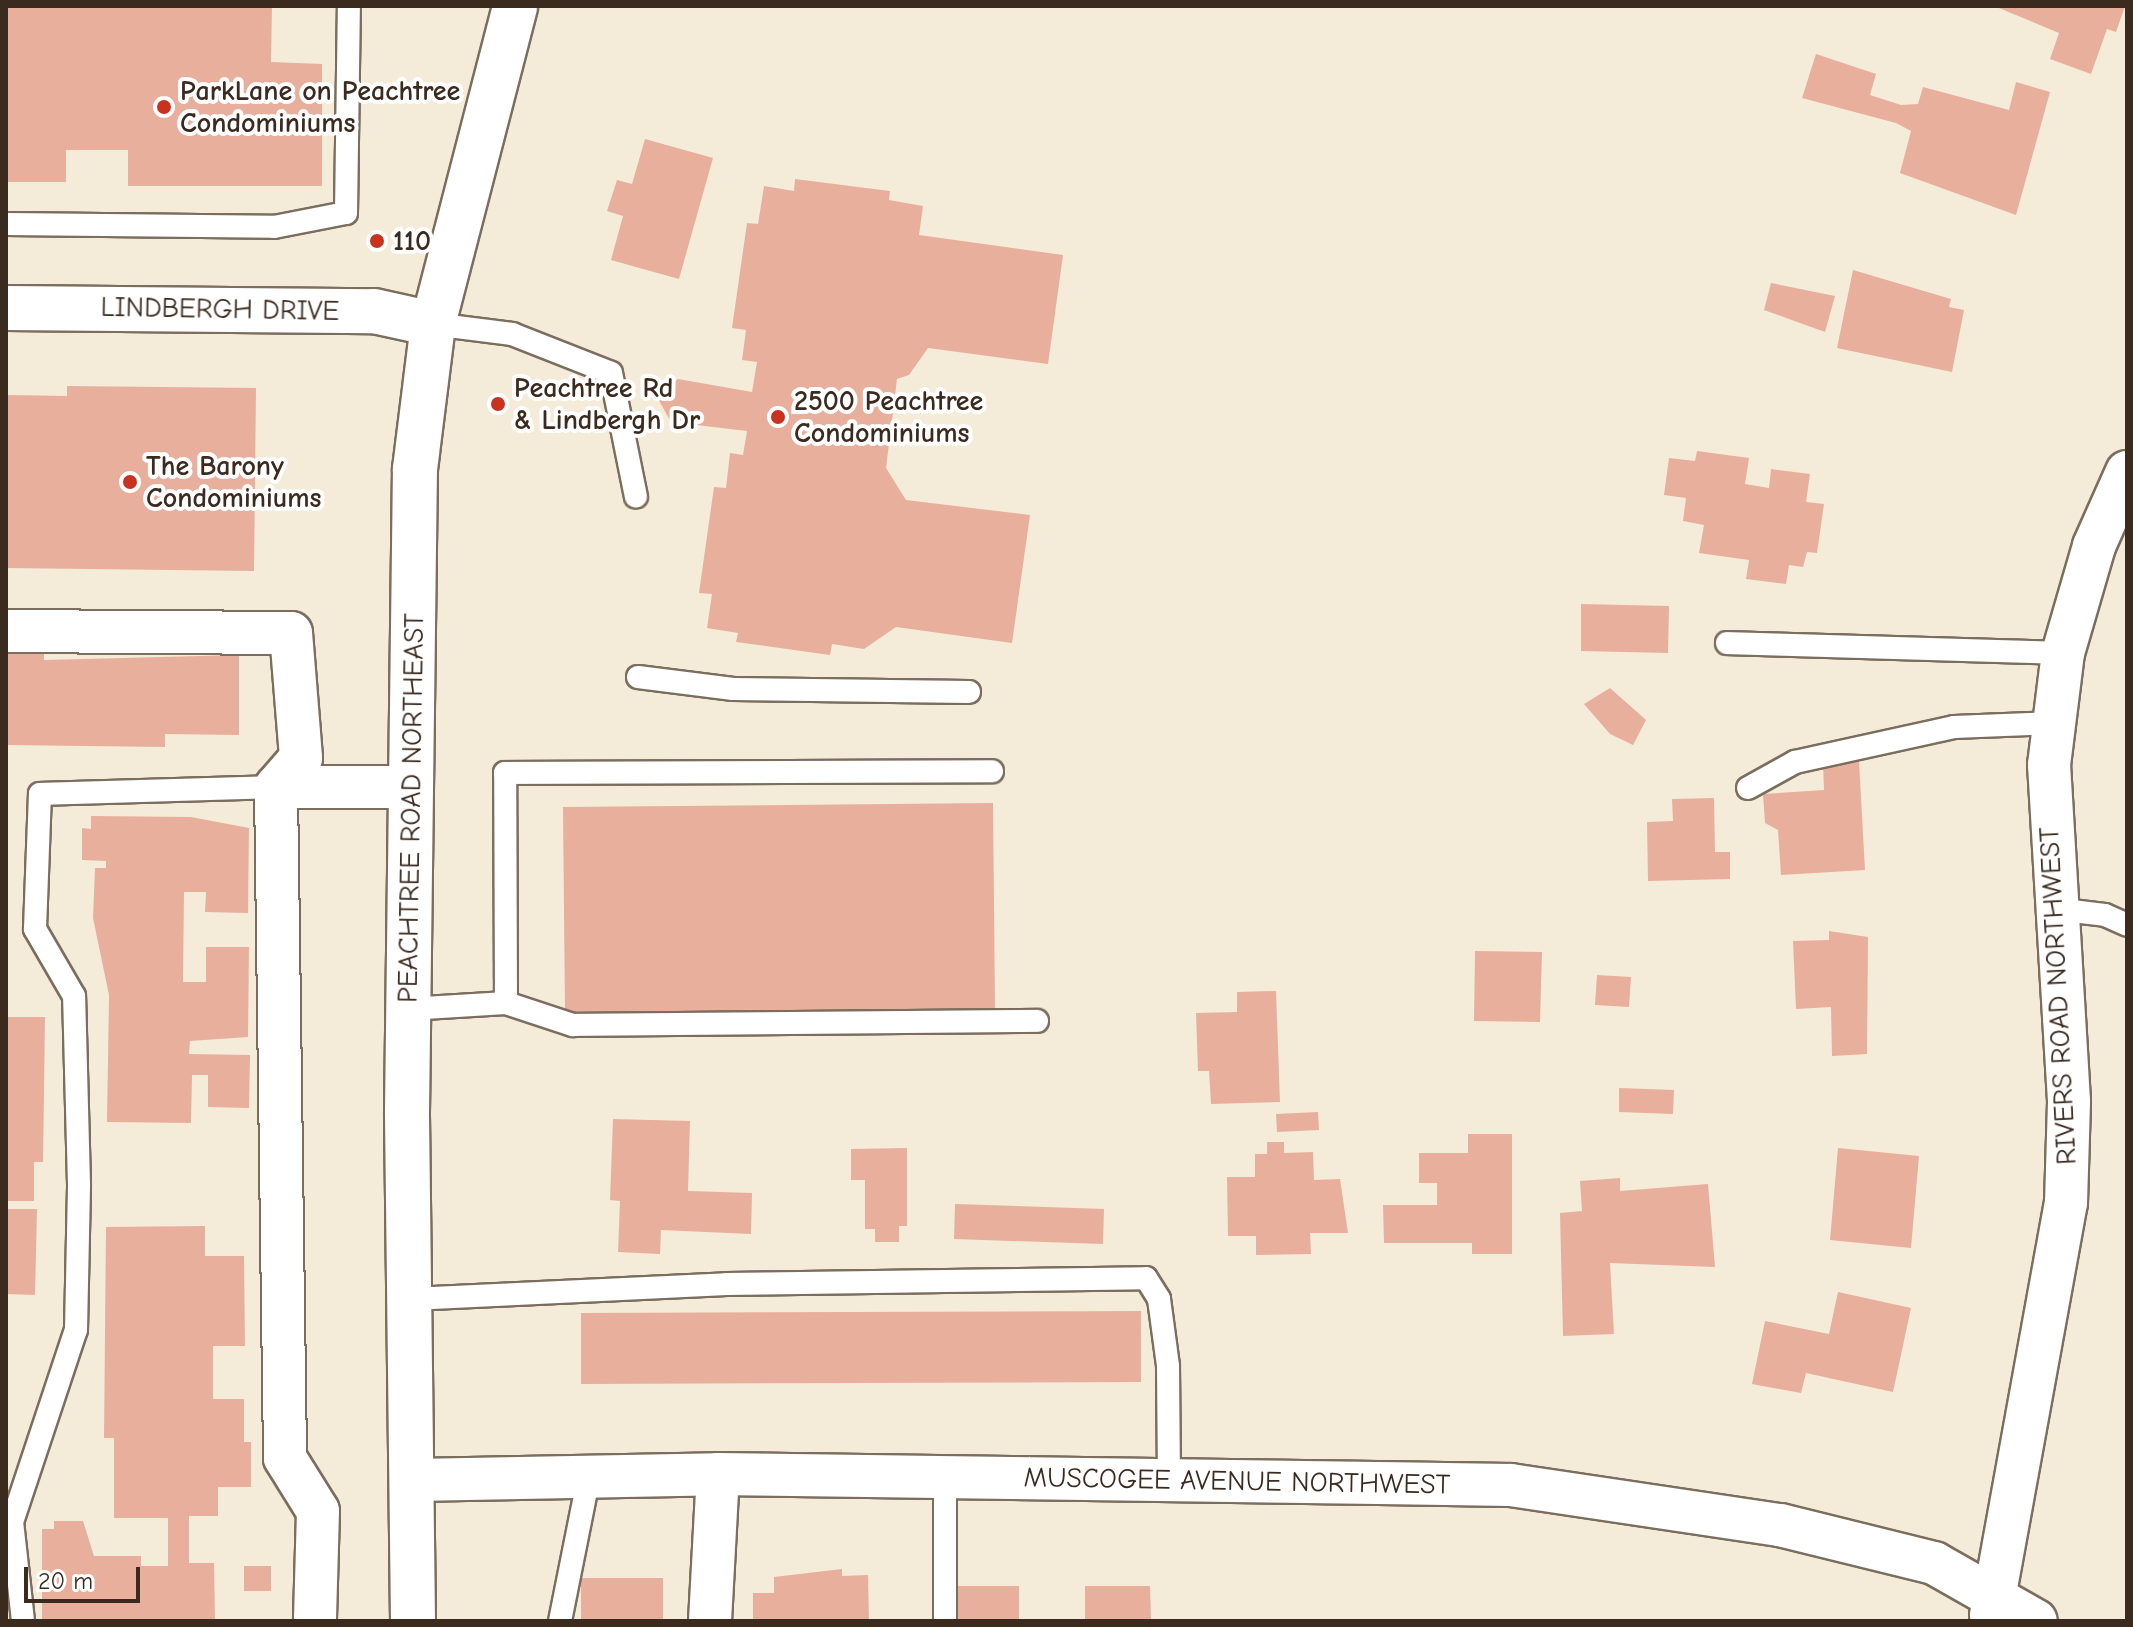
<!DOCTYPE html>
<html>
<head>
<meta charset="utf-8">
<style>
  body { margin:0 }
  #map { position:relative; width:2133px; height:1627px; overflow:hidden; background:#f4ecd8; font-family:"Comic Neue",sans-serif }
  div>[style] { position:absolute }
  .building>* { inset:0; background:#e8af9c }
  .roads { filter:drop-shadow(2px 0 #7c6e5f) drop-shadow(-2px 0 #7c6e5f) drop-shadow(0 2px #7c6e5f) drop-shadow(0 -2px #7c6e5f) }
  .lane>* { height:22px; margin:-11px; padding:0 11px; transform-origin:11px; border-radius:11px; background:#fff }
  .street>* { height:42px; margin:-21px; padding:0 21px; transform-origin:21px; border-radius:21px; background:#fff }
  .secondary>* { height:44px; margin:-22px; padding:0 22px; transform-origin:22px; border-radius:22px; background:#fff }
  .highway>* { height:44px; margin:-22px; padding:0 22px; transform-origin:22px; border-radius:22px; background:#fff }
  .dots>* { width:22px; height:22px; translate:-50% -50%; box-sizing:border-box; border:4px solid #fff; border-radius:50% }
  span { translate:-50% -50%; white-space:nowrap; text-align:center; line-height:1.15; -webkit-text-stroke:8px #fff; paint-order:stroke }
  .poi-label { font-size:28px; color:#3b2a1e; font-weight:700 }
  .left { translate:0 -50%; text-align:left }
  .street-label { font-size:28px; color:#3b2a1e }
  .frame { position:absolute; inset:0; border:8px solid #3b2a1e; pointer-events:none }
  .scale { position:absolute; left:24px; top:1567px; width:116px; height:36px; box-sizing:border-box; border:4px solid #3b2a1e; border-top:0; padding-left:10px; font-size:24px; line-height:28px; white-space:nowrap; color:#3b2a1e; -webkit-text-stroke:6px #fff; paint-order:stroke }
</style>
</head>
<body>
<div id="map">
  <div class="building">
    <i style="clip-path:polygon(6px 6px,272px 6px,271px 62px,322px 64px,322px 186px,128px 186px,128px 150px,66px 150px,66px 182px,6px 182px)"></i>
    <i style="clip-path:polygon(1994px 6px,2125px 6px,2116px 32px,2107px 29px,2091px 74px,2050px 59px,2059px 33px)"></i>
    <i style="clip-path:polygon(1816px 54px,1876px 74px,1870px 95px,1901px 105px,1918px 104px,1923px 87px,2009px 110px,2016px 82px,2050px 92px,2016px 215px,1900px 173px,1911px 131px,1896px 123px,1802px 98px)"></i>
    <i style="clip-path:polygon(645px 139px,713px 158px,679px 279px,611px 260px,623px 216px,607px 211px,617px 180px,632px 184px)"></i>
    <i style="clip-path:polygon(795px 179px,890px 191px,889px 200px,923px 206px,919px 235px,1063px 255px,1048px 364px,928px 348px,909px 375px,897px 379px,886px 468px,906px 500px,1030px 515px,1012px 643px,896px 627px,864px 649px,832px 644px,830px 655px,736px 642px,738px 633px,707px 628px,712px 594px,699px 593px,714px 487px,726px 488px,730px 453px,743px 455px,747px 431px,671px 422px,657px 397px,678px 379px,752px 392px,757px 362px,742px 360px,746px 330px,732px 328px,747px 223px,758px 224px,764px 186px,794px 191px)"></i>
    <i style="clip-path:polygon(1853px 270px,1951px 299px,1949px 307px,1964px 310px,1952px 372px,1837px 348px)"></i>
    <i style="clip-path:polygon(1771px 283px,1835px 296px,1825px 332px,1764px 310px)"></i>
    <i style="clip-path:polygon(67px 386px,256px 388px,254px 571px,6px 568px,6px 395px,67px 396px)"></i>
    <i style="clip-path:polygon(1697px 451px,1749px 458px,1745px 484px,1769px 488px,1771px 469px,1810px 474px,1806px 502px,1824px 504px,1817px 553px,1807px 552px,1803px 567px,1789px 565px,1786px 584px,1746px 579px,1749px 560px,1699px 553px,1704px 525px,1683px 521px,1686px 498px,1664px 495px,1669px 458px,1695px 461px)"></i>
    <i style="clip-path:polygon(1581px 604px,1669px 606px,1668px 653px,1581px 651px)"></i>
    <i style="clip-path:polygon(6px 648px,44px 648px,44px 660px,239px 655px,239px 735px,165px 734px,165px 747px,6px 745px)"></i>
    <i style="clip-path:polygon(1610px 688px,1646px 720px,1633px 745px,1610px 734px,1584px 704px)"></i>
    <i style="clip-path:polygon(1859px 761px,1865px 870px,1781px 875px,1778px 830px,1765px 823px,1763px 794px,1824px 790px,1823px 763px)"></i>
    <i style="clip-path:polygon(1714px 798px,1715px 852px,1730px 852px,1730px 879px,1648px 881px,1647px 822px,1673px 821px,1672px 799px)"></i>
    <i style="clip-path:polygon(993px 803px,995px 1009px,565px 1013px,563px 807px)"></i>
    <i style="clip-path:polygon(91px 816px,191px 817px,249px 828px,248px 913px,205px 912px,206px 892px,184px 892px,183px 982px,206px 982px,206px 947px,249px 947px,248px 1037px,190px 1041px,189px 1054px,250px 1055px,249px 1108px,208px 1107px,208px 1075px,192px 1075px,191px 1123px,107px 1122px,109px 995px,93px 918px,95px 868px,106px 868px,106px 861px,82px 860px,82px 828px,91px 829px)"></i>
    <i style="clip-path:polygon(1829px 931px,1868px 937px,1867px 1054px,1832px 1056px,1831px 1007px,1796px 1009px,1793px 941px,1829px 940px)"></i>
    <i style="clip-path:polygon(1475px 951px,1542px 952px,1540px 1022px,1474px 1021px)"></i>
    <i style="clip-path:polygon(1597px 975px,1631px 977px,1629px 1007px,1595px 1005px)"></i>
    <i style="clip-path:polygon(1276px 991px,1280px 1102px,1211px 1104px,1209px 1071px,1198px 1071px,1196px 1013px,1237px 1012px,1237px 992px)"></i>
    <i style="clip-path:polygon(6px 1017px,45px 1017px,43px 1162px,34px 1162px,34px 1201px,6px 1201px)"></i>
    <i style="clip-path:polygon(1619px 1088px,1674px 1090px,1673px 1114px,1619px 1112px)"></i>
    <i style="clip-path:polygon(1318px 1112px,1319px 1130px,1277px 1132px,1276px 1114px)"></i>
    <i style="clip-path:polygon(613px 1119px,690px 1121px,688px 1191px,752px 1193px,751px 1234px,661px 1230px,660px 1254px,618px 1252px,620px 1201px,610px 1200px)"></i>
    <i style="clip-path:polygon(1468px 1134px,1512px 1134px,1512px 1254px,1472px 1254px,1472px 1243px,1384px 1243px,1383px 1205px,1437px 1205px,1437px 1183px,1419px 1183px,1419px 1153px,1468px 1153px)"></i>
    <i style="clip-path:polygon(1267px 1142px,1284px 1142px,1284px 1153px,1313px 1152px,1314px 1180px,1340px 1179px,1348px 1233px,1310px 1233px,1311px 1254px,1256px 1255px,1256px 1236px,1228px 1236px,1227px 1177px,1255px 1177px,1255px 1154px,1267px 1154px)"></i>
    <i style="clip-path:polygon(907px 1148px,907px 1226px,899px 1226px,899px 1242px,875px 1242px,875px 1229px,865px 1229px,865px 1180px,851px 1180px,851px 1149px)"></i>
    <i style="clip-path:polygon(1838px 1148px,1919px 1156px,1911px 1248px,1830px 1240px)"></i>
    <i style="clip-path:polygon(1620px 1178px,1620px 1191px,1708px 1184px,1715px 1267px,1610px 1263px,1614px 1334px,1563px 1336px,1560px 1213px,1582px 1211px,1580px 1181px)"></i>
    <i style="clip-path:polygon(955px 1204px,1104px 1209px,1103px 1244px,954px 1239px)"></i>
    <i style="clip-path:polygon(6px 1209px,37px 1209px,35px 1295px,6px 1294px)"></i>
    <i style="clip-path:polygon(205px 1226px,205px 1256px,244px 1256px,245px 1346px,213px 1346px,213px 1399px,244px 1399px,244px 1442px,251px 1442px,251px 1487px,218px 1487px,218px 1516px,189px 1516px,189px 1563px,214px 1563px,215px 1621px,42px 1621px,42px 1529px,54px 1529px,54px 1521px,83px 1521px,94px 1556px,141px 1556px,141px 1566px,168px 1566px,168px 1518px,114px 1518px,114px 1438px,104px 1438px,106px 1227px)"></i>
    <i style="clip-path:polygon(1838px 1292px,1911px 1308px,1893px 1392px,1806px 1373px,1801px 1393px,1752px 1384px,1765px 1321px,1829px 1334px)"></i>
    <i style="clip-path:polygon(1141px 1311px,1141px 1382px,581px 1384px,581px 1313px)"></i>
    <i style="clip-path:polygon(244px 1566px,271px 1566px,271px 1591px,244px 1591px)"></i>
    <i style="clip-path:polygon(842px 1569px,842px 1576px,868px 1575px,869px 1621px,753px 1621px,753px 1593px,774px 1593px,774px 1577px)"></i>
    <i style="clip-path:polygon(581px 1578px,663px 1578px,663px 1621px,581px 1621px)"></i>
    <i style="clip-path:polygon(952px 1586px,1019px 1586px,1019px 1621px,952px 1621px)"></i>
    <i style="clip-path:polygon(1085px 1586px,1150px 1586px,1151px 1621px,1085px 1621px)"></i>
  </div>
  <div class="roads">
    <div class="lane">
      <i style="left:6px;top:224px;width:268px;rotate:0.6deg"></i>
      <i style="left:274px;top:227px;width:73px;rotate:-11deg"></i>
      <i style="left:346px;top:213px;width:207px;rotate:-89.2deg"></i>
      <i style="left:433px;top:324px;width:80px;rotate:7.2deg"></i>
      <i style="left:512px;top:334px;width:106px;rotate:21.5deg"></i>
      <i style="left:611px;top:373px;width:126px;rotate:78.6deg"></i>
      <i style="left:1727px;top:643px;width:336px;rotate:1.7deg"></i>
      <i style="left:638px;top:677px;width:96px;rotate:7.2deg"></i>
      <i style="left:733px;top:689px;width:236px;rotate:0.7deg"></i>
      <i style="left:1748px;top:788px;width:54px;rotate:-29deg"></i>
      <i style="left:1795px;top:762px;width:163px;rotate:-12.4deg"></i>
      <i style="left:1954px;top:727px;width:101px;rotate:-2.3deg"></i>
      <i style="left:2055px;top:909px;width:50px;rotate:6.8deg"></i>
      <i style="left:2105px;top:915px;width:24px;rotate:24deg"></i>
      <i style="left:506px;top:1003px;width:230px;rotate:-90.2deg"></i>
      <i style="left:505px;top:773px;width:487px;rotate:-0.2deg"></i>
      <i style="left:408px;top:1009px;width:98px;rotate:-3.5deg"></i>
      <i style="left:506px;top:1003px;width:71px;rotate:18.2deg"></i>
      <i style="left:573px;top:1025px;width:464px;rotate:-0.5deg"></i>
      <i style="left:411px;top:1299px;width:316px;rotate:-2.7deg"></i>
      <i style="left:727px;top:1284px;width:419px;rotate:-0.8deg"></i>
      <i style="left:1146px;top:1278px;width:25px;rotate:58deg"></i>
      <i style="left:1159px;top:1299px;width:68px;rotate:82.3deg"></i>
      <i style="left:1168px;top:1366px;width:114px;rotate:89.5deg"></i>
      <i style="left:945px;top:1477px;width:144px;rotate:90deg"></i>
      <i style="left:23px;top:1621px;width:100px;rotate:-96.3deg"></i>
      <i style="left:12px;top:1522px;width:202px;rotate:-71.6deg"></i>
      <i style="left:76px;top:1330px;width:146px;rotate:-88.8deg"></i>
      <i style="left:79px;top:1184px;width:188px;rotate:-91.5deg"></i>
      <i style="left:74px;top:996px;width:78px;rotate:-120.2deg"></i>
      <i style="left:35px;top:929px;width:135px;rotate:-87.9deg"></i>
      <i style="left:40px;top:794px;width:236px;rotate:-1.7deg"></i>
      <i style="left:560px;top:1621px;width:148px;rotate:-78.7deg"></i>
    </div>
    <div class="street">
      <i style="left:6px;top:631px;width:285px;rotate:0.4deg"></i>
      <i style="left:291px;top:633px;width:125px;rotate:85.4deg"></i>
      <i style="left:301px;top:758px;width:38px;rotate:131deg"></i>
      <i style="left:276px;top:787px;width:671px;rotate:89.23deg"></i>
      <i style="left:285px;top:1458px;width:62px;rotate:58.1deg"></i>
      <i style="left:318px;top:1511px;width:110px;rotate:91.6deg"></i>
      <i style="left:276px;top:787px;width:135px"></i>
      <i style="left:414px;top:1480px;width:304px;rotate:-1.1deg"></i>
      <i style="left:718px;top:1474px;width:793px;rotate:0.79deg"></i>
      <i style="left:1511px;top:1485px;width:272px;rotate:8.5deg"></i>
      <i style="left:1780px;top:1525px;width:159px;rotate:13.9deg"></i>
      <i style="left:1934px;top:1563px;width:117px;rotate:29.6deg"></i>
      <i style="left:1991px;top:1615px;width:419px;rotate:-79.7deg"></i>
      <i style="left:2066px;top:1203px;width:102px;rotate:-88.3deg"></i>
      <i style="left:2069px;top:1101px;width:337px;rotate:-93.4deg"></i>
      <i style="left:2049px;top:765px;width:113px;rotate:-82.9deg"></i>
      <i style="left:2063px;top:653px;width:111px;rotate:-73.8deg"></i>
      <i style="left:2094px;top:546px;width:81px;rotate:-66deg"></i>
      <i style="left:710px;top:1621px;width:147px;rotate:-86.9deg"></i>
    </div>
    <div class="secondary">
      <i style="left:6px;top:308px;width:368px;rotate:0.5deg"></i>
      <i style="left:374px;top:311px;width:60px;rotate:12.4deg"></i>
    </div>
    <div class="highway">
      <i style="left:413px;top:1621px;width:509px;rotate:-90.68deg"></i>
      <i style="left:407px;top:1112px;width:643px;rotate:-89.29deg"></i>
      <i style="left:415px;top:469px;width:146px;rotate:-82.9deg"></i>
      <i style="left:433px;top:324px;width:328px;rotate:-75.5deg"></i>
    </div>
  </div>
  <div class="dots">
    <i style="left:164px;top:107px;background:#c8321e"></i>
    <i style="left:377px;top:241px;background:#c8321e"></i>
    <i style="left:498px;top:404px;background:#c8321e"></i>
    <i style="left:778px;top:417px;background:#c8321e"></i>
    <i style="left:130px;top:482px;background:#c8321e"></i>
  </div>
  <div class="poi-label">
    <span class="left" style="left:180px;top:107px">ParkLane on Peachtree<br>Condominiums</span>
    <span class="left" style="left:393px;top:241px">110</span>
    <span class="left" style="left:514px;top:404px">Peachtree Rd<br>&amp; Lindbergh Dr</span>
    <span class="left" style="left:794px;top:417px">2500 Peachtree<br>Condominiums</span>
    <span class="left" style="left:146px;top:482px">The Barony<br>Condominiums</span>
  </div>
  <div class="street-label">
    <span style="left:220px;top:309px;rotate:1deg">LINDBERGH DRIVE</span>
    <span style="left:411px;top:808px;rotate:-89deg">PEACHTREE ROAD NORTHEAST</span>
    <span style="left:2058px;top:996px;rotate:-93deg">RIVERS ROAD NORTHWEST</span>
    <span style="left:1237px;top:1481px;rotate:1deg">MUSCOGEE AVENUE NORTHWEST</span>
  </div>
  <div class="frame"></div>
  <div class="scale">20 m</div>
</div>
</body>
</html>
